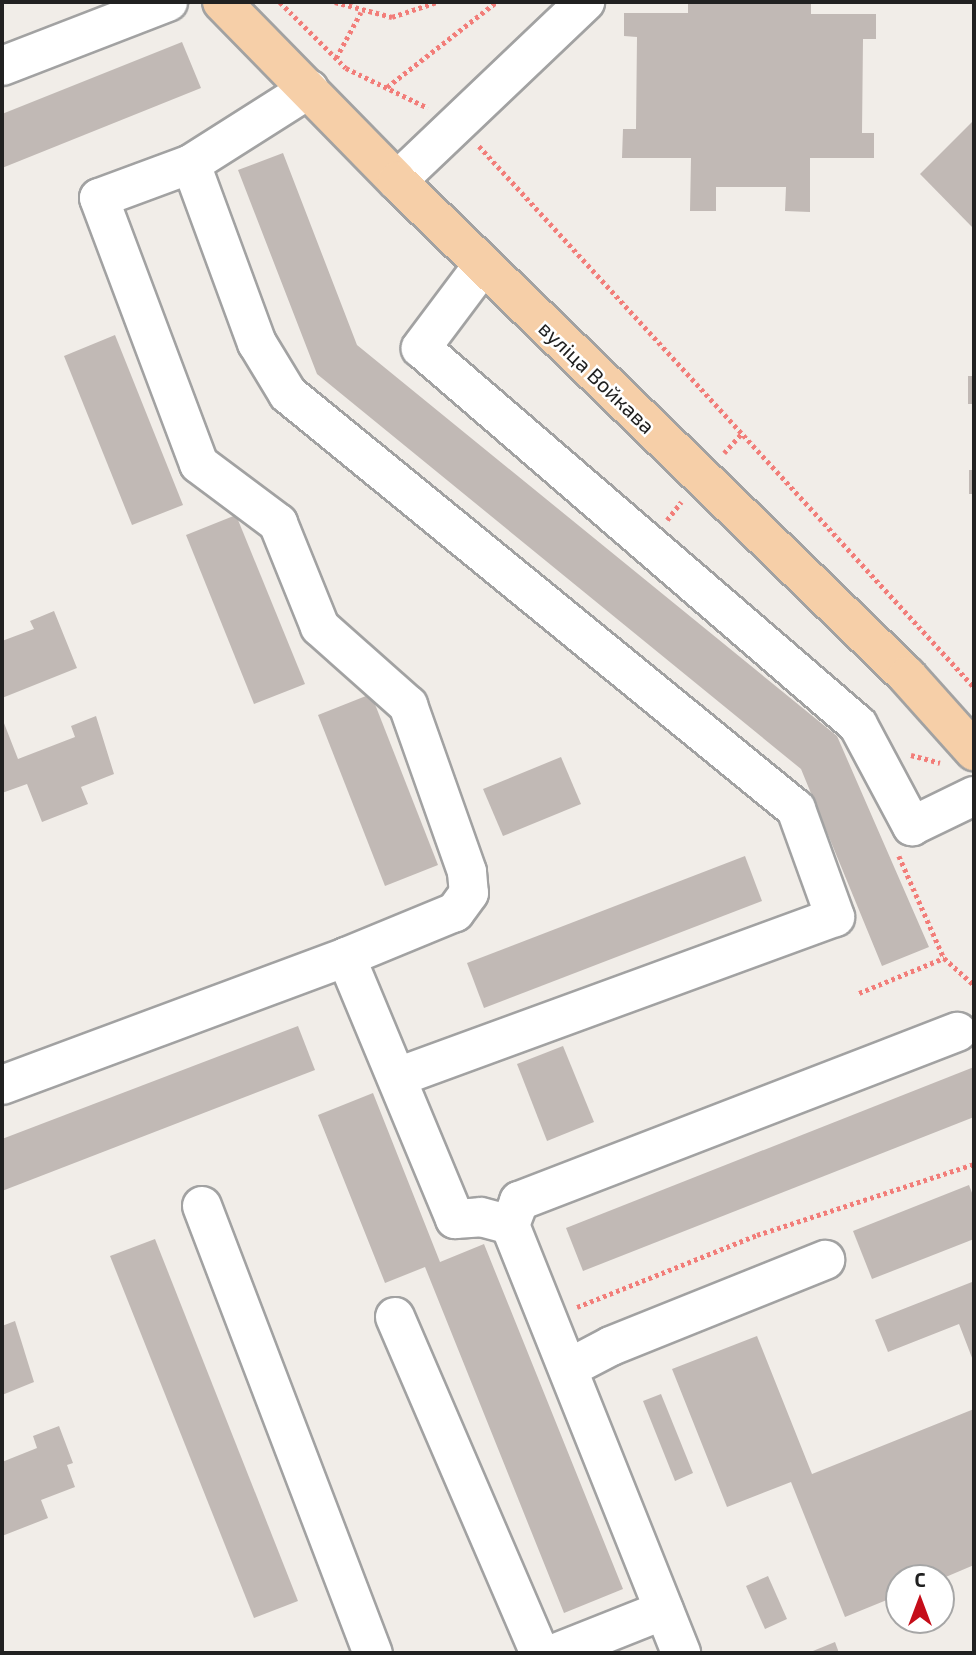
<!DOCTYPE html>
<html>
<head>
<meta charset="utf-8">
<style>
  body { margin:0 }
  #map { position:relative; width:976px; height:1655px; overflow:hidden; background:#f1ede8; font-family:"Exo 2",sans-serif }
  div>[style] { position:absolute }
  .building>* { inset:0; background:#c1b9b5 }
  .path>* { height:4.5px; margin-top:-2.25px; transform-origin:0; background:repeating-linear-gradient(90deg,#f27d79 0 3.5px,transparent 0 7px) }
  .roads { filter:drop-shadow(2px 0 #a2a2a2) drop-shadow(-2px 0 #a2a2a2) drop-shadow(0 2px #a2a2a2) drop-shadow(0 -2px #a2a2a2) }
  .minor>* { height:38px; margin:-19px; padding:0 19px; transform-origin:19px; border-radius:19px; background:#fff }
  .major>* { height:38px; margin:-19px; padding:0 19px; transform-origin:19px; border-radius:19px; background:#f6cfa8 }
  span { translate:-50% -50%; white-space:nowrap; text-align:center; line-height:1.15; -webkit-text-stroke:5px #fff; paint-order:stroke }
  .street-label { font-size:21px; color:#212121 }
  .frame { position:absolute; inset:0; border:4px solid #212121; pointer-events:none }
  .north { position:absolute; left:885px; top:1564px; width:70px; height:70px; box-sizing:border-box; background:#fff; border:2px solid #a6a6a6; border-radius:50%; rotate:0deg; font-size:19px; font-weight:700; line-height:28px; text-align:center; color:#212121 }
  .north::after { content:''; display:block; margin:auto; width:24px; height:32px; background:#c50d19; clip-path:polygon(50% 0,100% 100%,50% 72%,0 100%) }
</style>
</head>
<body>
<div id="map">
  <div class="building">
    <i style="clip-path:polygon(688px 2px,811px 2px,811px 14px,876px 14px,876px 39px,863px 39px,862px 133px,874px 133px,874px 158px,810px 158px,810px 212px,785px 211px,786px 187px,716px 187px,716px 211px,690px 211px,691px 158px,622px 158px,623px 129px,636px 129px,637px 37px,624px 36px,624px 13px,688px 13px)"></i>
    <i style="clip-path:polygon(182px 42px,201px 88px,2px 168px,2px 114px)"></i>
    <i style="clip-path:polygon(974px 120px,974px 229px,920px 174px)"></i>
    <i style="clip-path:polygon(283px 153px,357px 345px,837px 736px,929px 947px,882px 966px,801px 769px,317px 374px,238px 170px)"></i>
    <i style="clip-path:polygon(115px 335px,183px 505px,132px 525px,64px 356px)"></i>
    <i style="clip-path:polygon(968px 376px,974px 376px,974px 404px,968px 404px)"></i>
    <i style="clip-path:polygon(969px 470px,974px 470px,974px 494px,969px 494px)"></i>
    <i style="clip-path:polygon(236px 515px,305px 684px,254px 704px,186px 535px)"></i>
    <i style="clip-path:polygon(54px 611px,77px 668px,2px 698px,2px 641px,34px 629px,30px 621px)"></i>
    <i style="clip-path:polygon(371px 694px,438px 865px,385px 886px,318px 715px)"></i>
    <i style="clip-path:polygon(96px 716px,114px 774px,81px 787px,88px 804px,42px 822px,27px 784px,2px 793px,2px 718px,18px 759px,75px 737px,71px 726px)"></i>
    <i style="clip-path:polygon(561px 757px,581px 804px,503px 836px,483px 789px)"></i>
    <i style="clip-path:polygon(745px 856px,762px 901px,484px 1008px,467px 963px)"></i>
    <i style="clip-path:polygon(298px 1026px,315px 1070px,2px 1191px,2px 1139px)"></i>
    <i style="clip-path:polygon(563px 1046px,594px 1122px,547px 1141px,517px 1064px)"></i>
    <i style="clip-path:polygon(974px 1067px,974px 1117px,583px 1271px,566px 1228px)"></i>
    <i style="clip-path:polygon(373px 1093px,440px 1262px,484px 1244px,623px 1589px,564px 1613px,425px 1267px,385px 1283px,318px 1115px)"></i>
    <i style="clip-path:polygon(969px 1185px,974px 1198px,974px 1239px,872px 1279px,853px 1231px)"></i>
    <i style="clip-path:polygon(155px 1239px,298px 1601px,254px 1618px,110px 1256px)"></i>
    <i style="clip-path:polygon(972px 1282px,974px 1363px,959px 1324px,888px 1352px,875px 1320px)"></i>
    <i style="clip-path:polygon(15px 1321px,34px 1382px,2px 1395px,2px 1326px)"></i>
    <i style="clip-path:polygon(757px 1336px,812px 1474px,974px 1409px,974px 1565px,941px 1579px,899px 1578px,899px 1595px,845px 1617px,791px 1482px,727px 1507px,672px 1369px)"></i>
    <i style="clip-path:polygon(661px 1394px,693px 1473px,675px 1481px,643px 1401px)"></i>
    <i style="clip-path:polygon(59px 1426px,73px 1463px,67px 1465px,75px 1487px,41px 1500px,48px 1518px,2px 1536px,2px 1462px,37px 1448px,33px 1436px)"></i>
    <i style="clip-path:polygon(768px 1576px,787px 1619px,765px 1629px,746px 1586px)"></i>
    <i style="clip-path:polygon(835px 1642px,839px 1653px,808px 1653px)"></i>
  </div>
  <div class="path">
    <i style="left:280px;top:2px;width:93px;rotate:45deg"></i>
    <i style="left:346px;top:68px;width:91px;rotate:26deg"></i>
    <i style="left:335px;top:2px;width:59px;rotate:14.7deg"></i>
    <i style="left:392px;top:17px;width:47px;rotate:-18.4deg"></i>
    <i style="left:336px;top:58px;width:52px;rotate:-61.5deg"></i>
    <i style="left:387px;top:87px;width:138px;rotate:-37.9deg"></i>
    <i style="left:479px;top:146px;width:733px;rotate:47.54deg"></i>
    <i style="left:724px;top:453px;width:27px;rotate:-48deg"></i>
    <i style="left:667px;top:520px;width:23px;rotate:-52deg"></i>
    <i style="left:911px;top:755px;width:30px;rotate:15deg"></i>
    <i style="left:899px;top:856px;width:111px;rotate:66.2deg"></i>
    <i style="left:859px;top:993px;width:92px;rotate:-22.4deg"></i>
    <i style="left:944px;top:958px;width:40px;rotate:42deg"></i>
    <i style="left:577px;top:1307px;width:194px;rotate:-21.8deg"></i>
    <i style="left:757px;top:1235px;width:228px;rotate:-18.1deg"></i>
  </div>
  <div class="roads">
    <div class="minor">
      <i style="left:2px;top:66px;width:178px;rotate:-21.1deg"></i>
      <i style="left:309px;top:89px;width:140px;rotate:147.6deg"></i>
      <i style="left:191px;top:164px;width:98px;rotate:159.7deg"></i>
      <i style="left:99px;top:198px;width:284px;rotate:69.4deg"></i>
      <i style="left:199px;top:464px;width:99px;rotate:36.8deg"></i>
      <i style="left:278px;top:523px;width:112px;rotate:68deg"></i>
      <i style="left:320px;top:627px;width:118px;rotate:41.6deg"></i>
      <i style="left:408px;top:705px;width:177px;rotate:70.5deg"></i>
      <i style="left:467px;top:872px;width:21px;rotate:85deg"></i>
      <i style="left:469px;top:893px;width:24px;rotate:126deg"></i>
      <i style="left:455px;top:912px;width:118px;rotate:157.6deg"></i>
      <i style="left:346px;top:957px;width:284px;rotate:67.4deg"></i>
      <i style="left:455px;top:1219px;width:26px;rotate:-4deg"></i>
      <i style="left:481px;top:1217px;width:30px;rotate:15deg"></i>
      <i style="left:510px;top:1225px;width:461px;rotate:68.2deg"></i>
      <i style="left:191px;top:164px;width:191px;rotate:69.8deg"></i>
      <i style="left:257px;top:343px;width:60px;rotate:58.7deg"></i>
      <i style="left:288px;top:394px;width:656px;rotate:39.25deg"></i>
      <i style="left:796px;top:809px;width:115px;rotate:70.1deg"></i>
      <i style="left:835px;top:917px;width:466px;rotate:159.9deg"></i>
      <i style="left:397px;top:181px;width:260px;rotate:-43.6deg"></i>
      <i style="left:483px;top:265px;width:104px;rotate:126.8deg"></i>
      <i style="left:421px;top:348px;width:577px;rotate:40.78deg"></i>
      <i style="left:858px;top:725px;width:115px;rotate:61.9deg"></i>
      <i style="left:912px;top:826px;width:69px;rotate:-25.8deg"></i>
      <i style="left:2px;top:1085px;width:367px;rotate:-20.4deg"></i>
      <i style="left:202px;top:1206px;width:479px;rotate:69.1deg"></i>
      <i style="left:510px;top:1225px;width:26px;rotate:-69deg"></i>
      <i style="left:519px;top:1201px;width:470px;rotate:-21.1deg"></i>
      <i style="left:395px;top:1317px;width:366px;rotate:66.7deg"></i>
      <i style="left:571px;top:1367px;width:45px;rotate:-27.7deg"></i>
      <i style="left:611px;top:1346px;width:231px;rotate:-21.9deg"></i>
      <i style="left:556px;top:1653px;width:116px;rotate:-21.7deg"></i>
    </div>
    <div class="major">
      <i style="left:222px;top:2px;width:250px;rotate:45.6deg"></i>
      <i style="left:397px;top:181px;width:711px;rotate:44.14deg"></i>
      <i style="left:907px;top:676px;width:101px;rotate:48.2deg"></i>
    </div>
  </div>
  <div class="street-label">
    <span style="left:597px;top:377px;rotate:44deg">вуліца Войкава</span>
  </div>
  <div class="frame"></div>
  <div class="north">С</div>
</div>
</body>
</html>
